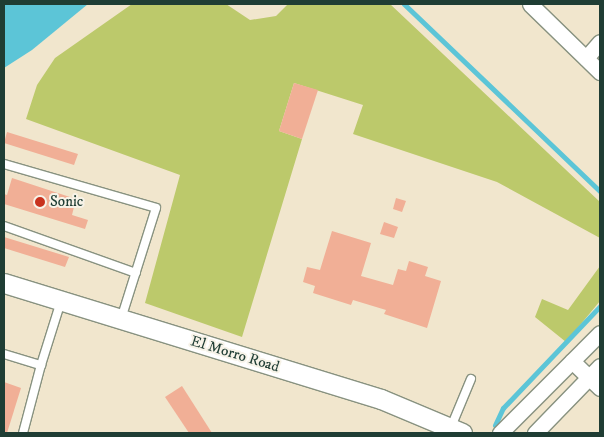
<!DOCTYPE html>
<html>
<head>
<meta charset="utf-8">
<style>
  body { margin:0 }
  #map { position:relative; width:604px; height:437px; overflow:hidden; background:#f1e6cd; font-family:"IM FELL DW Pica",serif }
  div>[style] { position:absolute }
  .green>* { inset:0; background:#bcc96b }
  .water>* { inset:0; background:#5cc5d7 }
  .stream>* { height:5px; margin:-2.5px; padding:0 2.5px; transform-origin:2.5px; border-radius:2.5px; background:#5cc5d7 }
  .building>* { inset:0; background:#f1af96 }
  .roads { filter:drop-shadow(1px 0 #889280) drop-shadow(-1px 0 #889280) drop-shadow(0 1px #889280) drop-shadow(0 -1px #889280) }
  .service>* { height:8px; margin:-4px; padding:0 4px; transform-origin:4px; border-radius:4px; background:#fff }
  .minor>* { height:15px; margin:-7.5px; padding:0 7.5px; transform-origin:7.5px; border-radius:7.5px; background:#fff }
  .tertiary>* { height:19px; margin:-9.5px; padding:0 9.5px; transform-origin:9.5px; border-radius:9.5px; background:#fff }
  .dots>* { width:14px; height:14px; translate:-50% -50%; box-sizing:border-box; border:2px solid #f7f3e8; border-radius:50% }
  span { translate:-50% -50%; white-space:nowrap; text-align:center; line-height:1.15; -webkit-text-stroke:4px #f7f3e8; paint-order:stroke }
  .poi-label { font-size:15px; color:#1f3d34 }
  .left { translate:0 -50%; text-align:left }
  .street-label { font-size:15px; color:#1f3d34 }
  .frame { position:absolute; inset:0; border:5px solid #1f3d34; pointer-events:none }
</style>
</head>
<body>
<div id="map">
  <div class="green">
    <i style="clip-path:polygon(132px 4px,226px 4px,250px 20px,276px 16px,288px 4px,390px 4px,600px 202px,600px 238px,497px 182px,353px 134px,363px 105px,294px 83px,279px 131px,302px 139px,242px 337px,145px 303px,180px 175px,26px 119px,37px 85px,55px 58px)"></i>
    <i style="clip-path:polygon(600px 266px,600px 301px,566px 342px,535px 317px,542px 299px,568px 310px)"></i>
  </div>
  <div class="water">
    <i style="clip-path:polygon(4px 4px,88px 4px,32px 50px,4px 68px)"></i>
  </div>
  <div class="stream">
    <i style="left:404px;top:4px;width:271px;rotate:43.7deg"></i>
    <i style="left:495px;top:425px;width:19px;rotate:-65deg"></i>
    <i style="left:503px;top:408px;width:141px;rotate:-46.4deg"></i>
  </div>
  <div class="building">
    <i style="clip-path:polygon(294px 83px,318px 90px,302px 139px,279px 131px)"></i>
    <i style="clip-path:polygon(7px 132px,78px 154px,74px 165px,4px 143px)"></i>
    <i style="clip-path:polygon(12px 178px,76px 199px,72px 215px,88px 220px,85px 229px,4px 204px,4px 194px,7px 195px)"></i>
    <i style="clip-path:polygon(396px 198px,406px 201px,402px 212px,393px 209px)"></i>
    <i style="clip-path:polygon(384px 222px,398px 227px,394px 238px,380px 234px)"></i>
    <i style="clip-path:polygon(332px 231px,371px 243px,361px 276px,393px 285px,398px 269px,406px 271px,409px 261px,428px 267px,425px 276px,441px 281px,427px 328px,384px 314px,386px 310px,353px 300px,351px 305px,313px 293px,315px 286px,303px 282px,307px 267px,320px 270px)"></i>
    <i style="clip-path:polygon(4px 237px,69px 257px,65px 267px,4px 248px)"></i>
    <i style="clip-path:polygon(4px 382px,21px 388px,7px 433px,4px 433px)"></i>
    <i style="clip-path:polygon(182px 386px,212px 433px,189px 433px,165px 397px)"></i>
  </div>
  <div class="roads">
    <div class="service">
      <i style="left:4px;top:164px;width:158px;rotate:16.1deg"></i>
      <i style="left:156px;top:208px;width:116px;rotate:107.5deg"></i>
      <i style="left:4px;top:226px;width:140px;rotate:19.6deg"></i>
      <i style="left:4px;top:354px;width:39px;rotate:17deg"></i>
      <i style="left:41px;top:365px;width:67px;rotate:-72.6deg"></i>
      <i style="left:451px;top:427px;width:52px;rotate:-67.4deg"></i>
      <i style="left:23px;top:433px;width:70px;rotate:-75.2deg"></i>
    </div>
    <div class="minor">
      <i style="left:530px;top:4px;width:98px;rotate:44.2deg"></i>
      <i style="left:586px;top:58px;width:21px;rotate:-49deg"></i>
      <i style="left:572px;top:361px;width:39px;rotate:44deg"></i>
      <i style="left:500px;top:433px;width:141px;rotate:-45deg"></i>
      <i style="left:535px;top:433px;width:93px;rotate:-45.9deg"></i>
    </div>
    <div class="tertiary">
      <i style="left:4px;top:283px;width:394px;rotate:17.1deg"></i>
      <i style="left:381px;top:399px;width:88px;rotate:22.8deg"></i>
    </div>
  </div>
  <div class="dots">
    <i style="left:40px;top:202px;background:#c8321e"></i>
  </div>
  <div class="poi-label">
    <span class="left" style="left:50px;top:202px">Sonic</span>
  </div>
  <div class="street-label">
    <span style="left:235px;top:354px;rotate:17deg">El Morro Road</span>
  </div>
  <div class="frame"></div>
</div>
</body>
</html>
